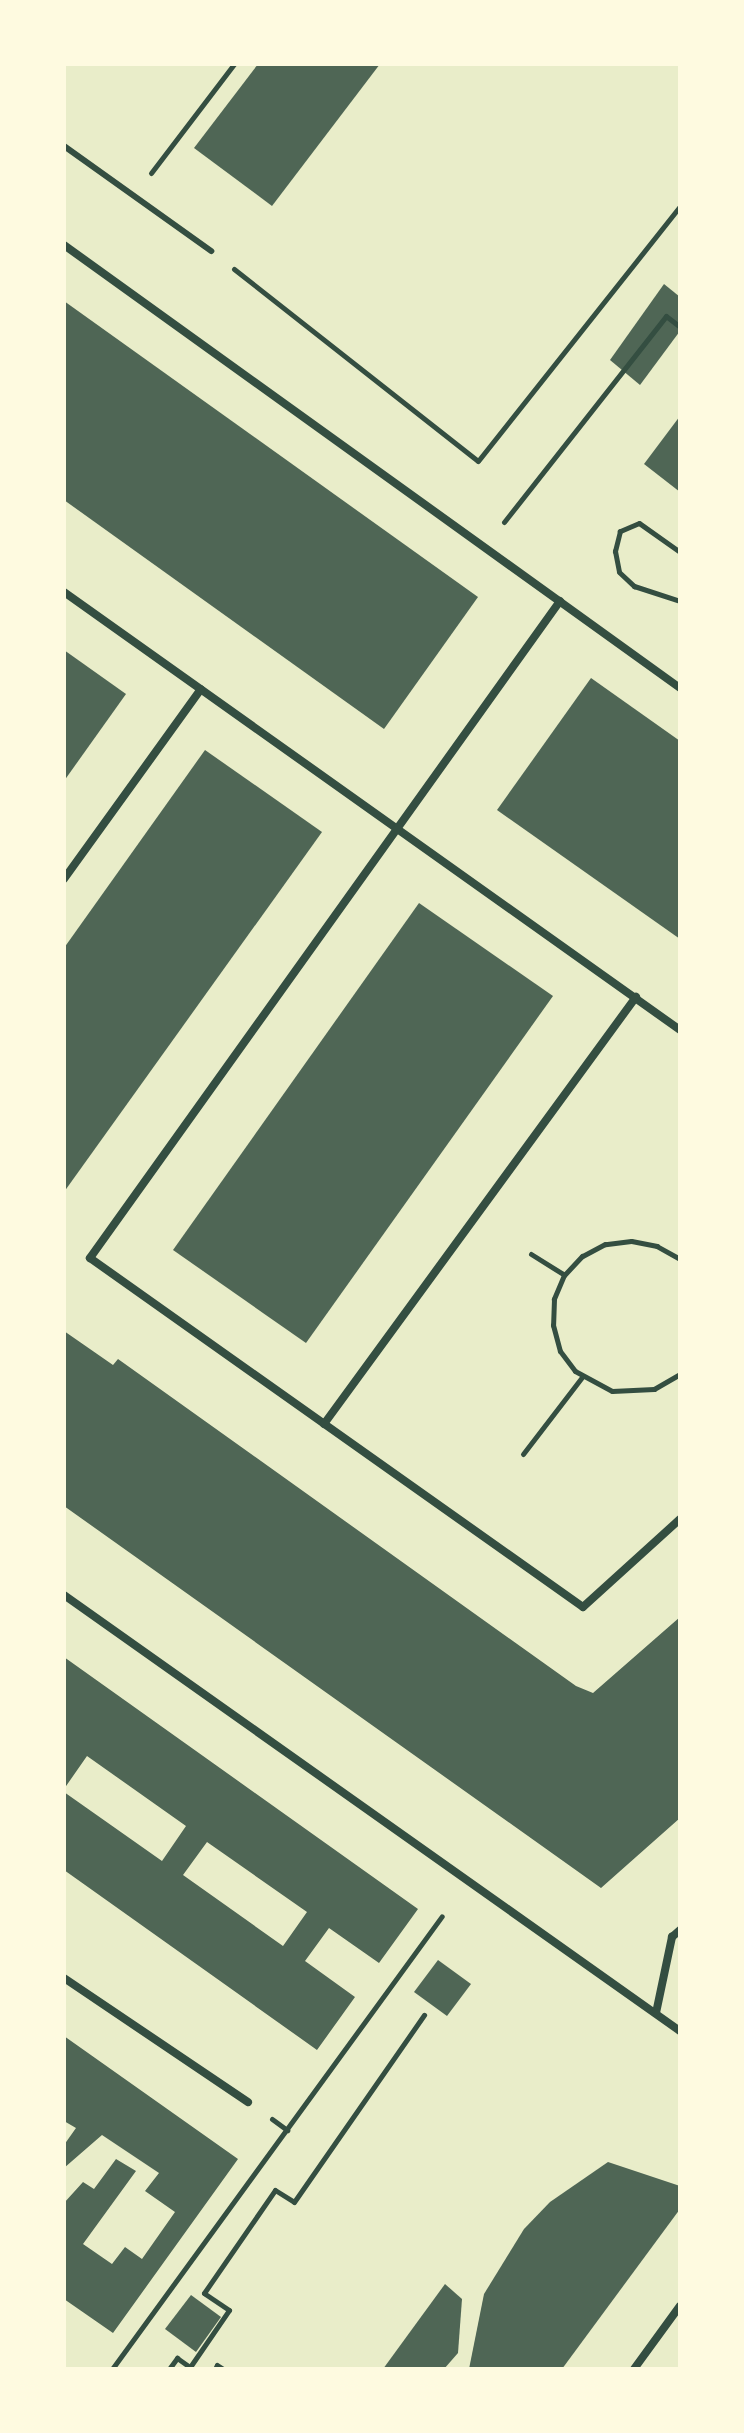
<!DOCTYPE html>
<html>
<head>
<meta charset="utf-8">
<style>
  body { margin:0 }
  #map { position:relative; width:744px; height:2433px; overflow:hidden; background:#e9edc9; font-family:"Archivo Narrow",sans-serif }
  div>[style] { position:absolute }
  .building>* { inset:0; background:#4f6655 }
  .path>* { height:5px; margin:-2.5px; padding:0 2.5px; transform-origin:2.5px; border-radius:2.5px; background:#344e41 }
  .service>* { height:6px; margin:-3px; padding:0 3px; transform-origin:3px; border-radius:3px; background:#344e41 }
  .minor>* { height:8px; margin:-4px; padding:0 4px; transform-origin:4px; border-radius:4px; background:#344e41 }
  span { translate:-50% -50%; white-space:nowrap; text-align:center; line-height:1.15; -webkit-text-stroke:8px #fefae0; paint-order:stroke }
  .frame { position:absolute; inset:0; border:66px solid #fefae0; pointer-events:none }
</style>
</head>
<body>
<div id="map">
  <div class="building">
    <i style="clip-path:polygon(258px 64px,380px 64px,272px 206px,194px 148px)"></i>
    <i style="clip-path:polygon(664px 284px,680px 297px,680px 331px,640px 385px,610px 360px)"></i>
    <i style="clip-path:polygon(64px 301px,478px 597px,384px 729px,64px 500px)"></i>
    <i style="clip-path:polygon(680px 416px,680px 492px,644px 464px)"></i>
    <i style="clip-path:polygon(64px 650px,126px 694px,64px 781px)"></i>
    <i style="clip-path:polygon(591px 678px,680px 741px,680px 939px,497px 810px)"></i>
    <i style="clip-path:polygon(205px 750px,322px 832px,64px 1192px,64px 948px)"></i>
    <i style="clip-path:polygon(419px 903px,553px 996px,306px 1343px,173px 1250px)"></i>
    <i style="clip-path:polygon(64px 1331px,113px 1365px,118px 1359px,576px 1686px,593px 1693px,680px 1617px,680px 1818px,601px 1888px,64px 1506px)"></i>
    <i style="clip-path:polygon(evenodd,64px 1657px,418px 1909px,379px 1963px,329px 1928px,305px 1961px,355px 1997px,317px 2050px,64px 1870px,64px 1792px,162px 1861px,186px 1826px,87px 1756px,64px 1789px,64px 1657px,207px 1842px,307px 1912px,283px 1946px,183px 1875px,207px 1842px)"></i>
    <i style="clip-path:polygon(438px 1960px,471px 1984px,447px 2016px,414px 1992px)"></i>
    <i style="clip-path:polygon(64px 2036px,238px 2159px,113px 2333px,64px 2299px,64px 2203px,83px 2182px,94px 2189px,116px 2159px,136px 2171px,83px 2244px,112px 2264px,125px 2247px,142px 2259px,175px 2212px,145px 2191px,159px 2173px,102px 2135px,64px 2168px,64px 2145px,76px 2128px,64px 2121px)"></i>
    <i style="clip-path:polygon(608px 2162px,680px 2186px,680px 2209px,562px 2369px,469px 2369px,484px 2294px,524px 2229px,550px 2202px)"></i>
    <i style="clip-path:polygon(445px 2284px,462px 2299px,458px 2353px,444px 2369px,383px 2369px)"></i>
    <i style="clip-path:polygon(191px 2295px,221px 2317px,196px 2352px,165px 2329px)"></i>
  </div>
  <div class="path">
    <i style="left:151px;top:173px;width:137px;rotate:-52.7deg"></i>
    <i style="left:234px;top:269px;width:310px;rotate:38.2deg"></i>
    <i style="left:478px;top:461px;width:325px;rotate:-51.6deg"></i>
    <i style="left:504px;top:522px;width:262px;rotate:-51.8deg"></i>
    <i style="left:666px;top:316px;width:18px;rotate:38deg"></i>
    <i style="left:680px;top:552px;width:50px;rotate:-144.7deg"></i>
    <i style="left:639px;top:523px;width:21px;rotate:157deg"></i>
    <i style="left:620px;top:531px;width:21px;rotate:104deg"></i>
    <i style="left:615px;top:551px;width:21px;rotate:79deg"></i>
    <i style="left:619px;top:572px;width:21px;rotate:43deg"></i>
    <i style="left:634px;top:586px;width:48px;rotate:18.1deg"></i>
    <i style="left:531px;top:1254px;width:39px;rotate:32deg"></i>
    <i style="left:680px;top:1259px;width:26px;rotate:-151deg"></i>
    <i style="left:657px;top:1246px;width:26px;rotate:-169deg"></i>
    <i style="left:631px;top:1241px;width:26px;rotate:173deg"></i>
    <i style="left:605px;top:1244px;width:26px;rotate:152deg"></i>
    <i style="left:582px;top:1256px;width:26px;rotate:133deg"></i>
    <i style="left:564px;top:1275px;width:26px;rotate:113deg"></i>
    <i style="left:554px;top:1299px;width:26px;rotate:92deg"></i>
    <i style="left:553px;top:1325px;width:27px;rotate:75deg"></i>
    <i style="left:560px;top:1351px;width:25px;rotate:53deg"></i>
    <i style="left:575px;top:1371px;width:42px;rotate:28.4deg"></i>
    <i style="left:612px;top:1391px;width:42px;rotate:-2.7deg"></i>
    <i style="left:654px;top:1389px;width:30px;rotate:-30deg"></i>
    <i style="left:523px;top:1454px;width:97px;rotate:-52.5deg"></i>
    <i style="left:272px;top:2119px;width:19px;rotate:36deg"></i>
    <i style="left:112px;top:2369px;width:560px;rotate:-53.93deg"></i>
    <i style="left:169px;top:2369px;width:14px;rotate:-54deg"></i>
    <i style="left:177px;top:2358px;width:16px;rotate:35deg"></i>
    <i style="left:190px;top:2367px;width:69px;rotate:-55.6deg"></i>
    <i style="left:229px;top:2310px;width:30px;rotate:-146deg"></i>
    <i style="left:204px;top:2293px;width:125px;rotate:-55.4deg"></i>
    <i style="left:275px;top:2190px;width:22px;rotate:32deg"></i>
    <i style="left:294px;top:2202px;width:228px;rotate:-55.2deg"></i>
    <i style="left:215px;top:2369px;width:4px;rotate:-63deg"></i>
    <i style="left:217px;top:2365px;width:7px;rotate:34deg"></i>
  </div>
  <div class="service">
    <i style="left:64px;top:146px;width:181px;rotate:35.5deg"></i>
  </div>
  <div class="minor">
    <i style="left:64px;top:245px;width:759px;rotate:35.72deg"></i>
    <i style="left:64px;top:592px;width:756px;rotate:35.41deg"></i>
    <i style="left:560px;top:601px;width:808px;rotate:125.58deg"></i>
    <i style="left:90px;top:1258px;width:604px;rotate:35.3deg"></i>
    <i style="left:583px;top:1607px;width:131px;rotate:-42.2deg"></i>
    <i style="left:64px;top:879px;width:234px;rotate:-54.2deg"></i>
    <i style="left:324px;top:1424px;width:529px;rotate:-53.85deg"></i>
    <i style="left:64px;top:1595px;width:755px;rotate:35.29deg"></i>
    <i style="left:64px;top:1978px;width:222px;rotate:34deg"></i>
    <i style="left:656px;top:2013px;width:78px;rotate:-78.1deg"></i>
    <i style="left:672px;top:1937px;width:11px;rotate:-41deg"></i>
    <i style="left:634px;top:2369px;width:78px;rotate:-53.9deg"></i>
  </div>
  <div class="frame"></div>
</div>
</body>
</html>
